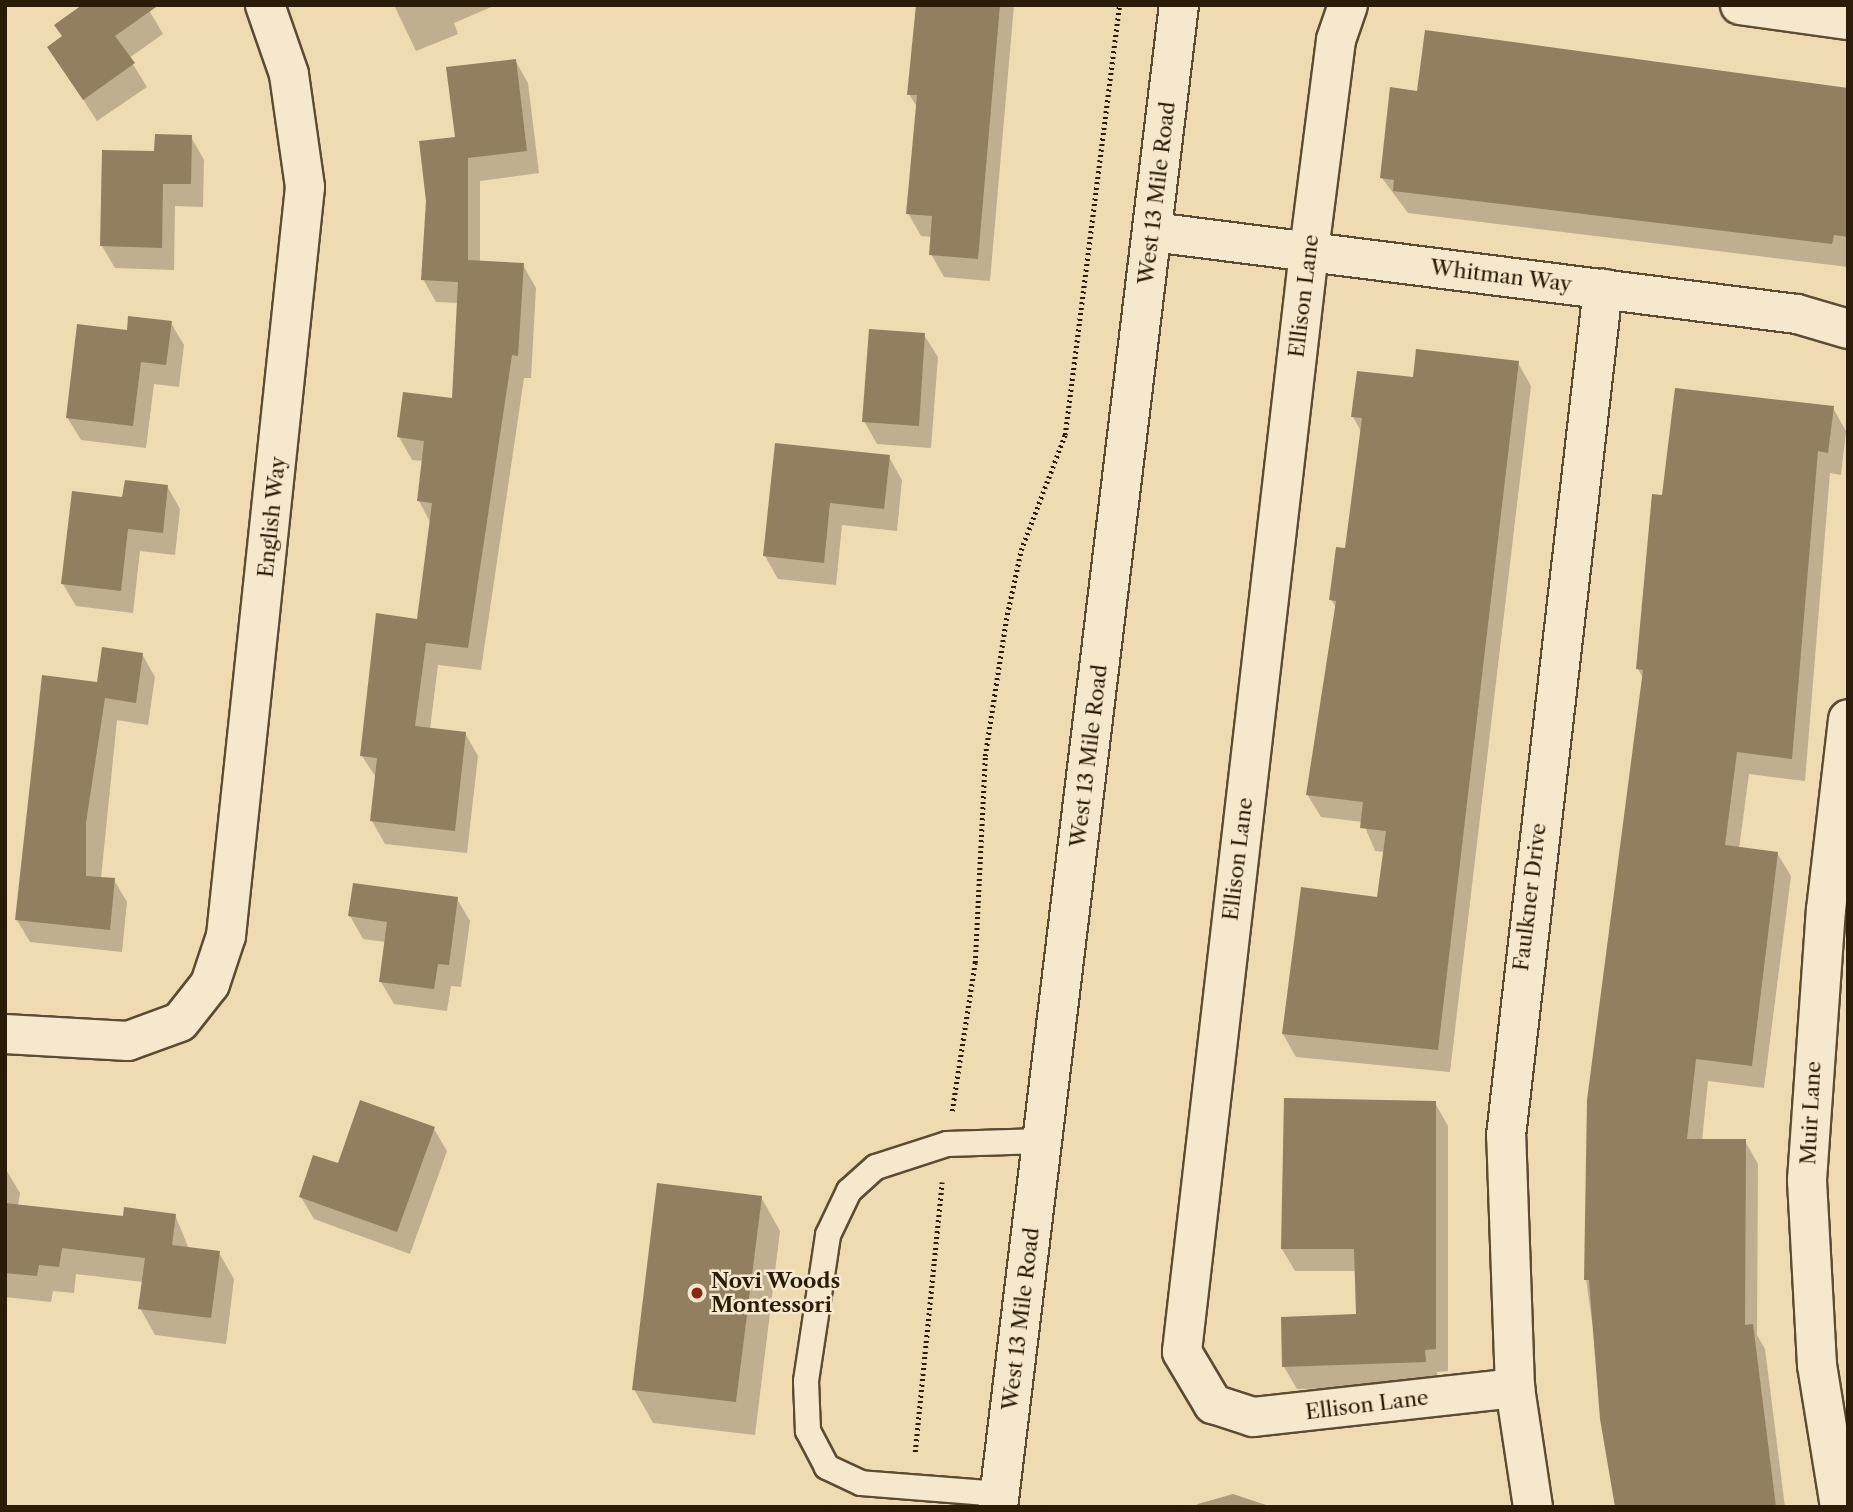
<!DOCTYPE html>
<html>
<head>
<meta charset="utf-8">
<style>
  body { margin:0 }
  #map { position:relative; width:1853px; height:1512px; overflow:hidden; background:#efdbb2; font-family:"Libre Caslon Text",serif }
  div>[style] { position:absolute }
  .water>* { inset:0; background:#ac9a78 }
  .shadow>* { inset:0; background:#0003 }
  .building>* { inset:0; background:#917f60 }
  .path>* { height:4.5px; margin-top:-2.25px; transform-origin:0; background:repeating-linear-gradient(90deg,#2b1c08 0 2px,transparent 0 5.5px) }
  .roads { filter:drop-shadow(2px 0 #5c4c32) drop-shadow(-2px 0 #5c4c32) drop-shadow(0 2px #5c4c32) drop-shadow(0 -2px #5c4c32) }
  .service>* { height:24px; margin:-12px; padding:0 12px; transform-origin:12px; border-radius:12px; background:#f5e8cd }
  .minor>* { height:38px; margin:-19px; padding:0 19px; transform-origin:19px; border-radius:19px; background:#f5e8cd }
  .tertiary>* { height:38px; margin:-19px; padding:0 19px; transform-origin:19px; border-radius:19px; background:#f5e8cd }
  .dots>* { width:19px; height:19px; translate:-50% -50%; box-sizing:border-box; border:4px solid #f5e8cd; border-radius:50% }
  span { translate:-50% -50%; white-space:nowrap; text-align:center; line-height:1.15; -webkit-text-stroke:5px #f5e8cd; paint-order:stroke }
  .street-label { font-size:21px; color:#2b1c08 }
  .poi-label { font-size:21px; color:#2b1c08; font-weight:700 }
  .left { translate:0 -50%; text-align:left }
  .frame { position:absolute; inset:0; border:7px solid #2b1c08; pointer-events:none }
</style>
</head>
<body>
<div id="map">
  <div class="water">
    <i style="clip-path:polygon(1233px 1494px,1272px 1507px,1193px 1507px,1198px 1504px)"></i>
  </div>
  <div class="shadow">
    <i style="clip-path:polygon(146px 5px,163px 34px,129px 58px,147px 87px,97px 121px,49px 47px)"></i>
    <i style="clip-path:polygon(394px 5px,496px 5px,454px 23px,458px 34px,416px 51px)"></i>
    <i style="clip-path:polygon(918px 5px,1014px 5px,990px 281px,944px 277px,931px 254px,932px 237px,921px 236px,908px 213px,918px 109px,909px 94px)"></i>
    <i style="clip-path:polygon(515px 60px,528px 83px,539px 173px,480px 181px,480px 262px,523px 265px,536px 288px,531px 378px,524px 378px,481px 670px,438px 665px,430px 729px,465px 733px,478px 756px,467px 853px,385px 844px,372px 821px,377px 779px,362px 756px,418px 621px,431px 524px,419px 501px,424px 461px,412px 460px,399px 437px,454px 400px,459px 303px,436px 302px,423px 279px,457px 138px)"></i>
    <i style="clip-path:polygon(1848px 89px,1848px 267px,1408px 213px,1382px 178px,1419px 93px)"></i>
    <i style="clip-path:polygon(191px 137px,204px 160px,203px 207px,175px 206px,174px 270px,115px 268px,102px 246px,156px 153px)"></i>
    <i style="clip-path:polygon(171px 323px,184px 345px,179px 387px,154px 384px,146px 448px,81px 440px,67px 417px,128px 331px)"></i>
    <i style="clip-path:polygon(924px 335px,938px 357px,931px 448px,877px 444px,864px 421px)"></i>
    <i style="clip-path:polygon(1518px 363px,1531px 386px,1450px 1072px,1296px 1057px,1283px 1034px,1379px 899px,1385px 852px,1375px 851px,1363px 822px,1321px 817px,1307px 794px,1336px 608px,1331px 599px,1347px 550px,1362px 433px,1353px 417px,1414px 379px)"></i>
    <i style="clip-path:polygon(1833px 408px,1846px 431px,1841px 475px,1830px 473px,1805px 781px,1749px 774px,1739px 849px,1777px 853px,1791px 876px,1764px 1088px,1708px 1081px,1702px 1141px,1745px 1141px,1758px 1164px,1757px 1335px,1765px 1349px,1785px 1507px,1618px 1507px,1586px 1279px,1643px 678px,1638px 669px,1664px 497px)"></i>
    <i style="clip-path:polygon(777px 445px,889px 457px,902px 480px,897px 531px,842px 525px,836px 585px,778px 579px,765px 556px)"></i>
    <i style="clip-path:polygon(167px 486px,180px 509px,175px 555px,140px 551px,133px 613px,76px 606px,63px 584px)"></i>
    <i style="clip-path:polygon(142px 654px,155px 677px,148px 725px,117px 720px,101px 878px,114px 880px,127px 902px,122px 952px,30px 942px,17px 920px,99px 684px)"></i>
    <i style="clip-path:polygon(457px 899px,470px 921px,461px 987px,451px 986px,447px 1011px,394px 1004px,381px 982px,386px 942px,363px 939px,350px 916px)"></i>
    <i style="clip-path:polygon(1435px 1103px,1448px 1126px,1448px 1371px,1437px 1372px,1438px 1385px,1297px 1389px,1284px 1367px,1358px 1316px,1357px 1271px,1295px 1271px,1282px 1249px)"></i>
    <i style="clip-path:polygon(434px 1129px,447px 1151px,410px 1254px,314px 1219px,301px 1197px,339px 1166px)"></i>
    <i style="clip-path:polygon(5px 1168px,20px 1193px,18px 1206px,124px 1218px,175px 1215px,189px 1249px,219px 1253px,234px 1279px,226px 1344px,155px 1335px,140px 1308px,143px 1282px,76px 1274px,74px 1293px,53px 1291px,51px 1302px,5px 1297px)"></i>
    <i style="clip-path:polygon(761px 1197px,780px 1231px,755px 1435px,653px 1423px,634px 1389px)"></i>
  </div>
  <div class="building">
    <i style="clip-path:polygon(82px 5px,159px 5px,115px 36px,135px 63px,83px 100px,47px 47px,62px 36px,54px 25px)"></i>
    <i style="clip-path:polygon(916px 5px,1000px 5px,978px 259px,929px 255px,932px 216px,906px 214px,917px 95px,907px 95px)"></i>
    <i style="clip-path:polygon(1425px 30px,1848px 88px,1848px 237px,1834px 235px,1832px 244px,1393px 191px,1394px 180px,1380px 178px,1390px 87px,1417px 91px)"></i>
    <i style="clip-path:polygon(516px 59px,527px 151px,468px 158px,468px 260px,524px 263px,518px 356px,512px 355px,468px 648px,426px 643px,415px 726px,466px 732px,455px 831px,370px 821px,377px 758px,360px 756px,376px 613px,417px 619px,432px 503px,417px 501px,424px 441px,397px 437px,403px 392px,452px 398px,458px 282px,421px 280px,426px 201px,419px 141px,455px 137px,446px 67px)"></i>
    <i style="clip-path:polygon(155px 134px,192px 135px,191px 184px,163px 184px,162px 248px,100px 246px,102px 150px,154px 151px)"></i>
    <i style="clip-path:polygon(128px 316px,172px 321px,166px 365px,141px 362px,133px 426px,66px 418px,77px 324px,127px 330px)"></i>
    <i style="clip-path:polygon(869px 329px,925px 333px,919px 426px,862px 422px)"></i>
    <i style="clip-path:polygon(1416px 349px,1519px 361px,1438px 1050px,1282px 1034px,1301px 887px,1377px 897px,1386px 831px,1360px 828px,1363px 802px,1306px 795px,1336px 601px,1329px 600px,1336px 547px,1345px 548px,1362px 418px,1351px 417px,1357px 371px,1413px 377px)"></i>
    <i style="clip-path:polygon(1675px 388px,1834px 406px,1828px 453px,1818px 451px,1792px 759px,1737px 752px,1725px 845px,1778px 852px,1752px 1066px,1696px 1059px,1687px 1139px,1746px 1139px,1745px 1325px,1753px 1324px,1776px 1507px,1615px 1507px,1600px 1419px,1589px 1280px,1584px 1280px,1587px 1100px,1643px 670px,1636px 669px,1652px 494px,1662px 495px)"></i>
    <i style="clip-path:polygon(775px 443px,890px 455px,884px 509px,830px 503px,824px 563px,763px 556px)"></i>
    <i style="clip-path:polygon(125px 480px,168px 485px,163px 533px,128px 529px,121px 591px,61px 584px,72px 491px,122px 497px)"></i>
    <i style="clip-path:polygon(102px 647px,143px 653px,136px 703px,105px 698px,86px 823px,86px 876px,115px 878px,110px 930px,15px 920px,42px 675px,97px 682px)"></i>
    <i style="clip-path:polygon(353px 883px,458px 897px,449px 965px,438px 964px,434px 989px,379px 982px,387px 922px,348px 916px)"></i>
    <i style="clip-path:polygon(1284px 1098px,1436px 1101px,1436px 1349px,1425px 1350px,1426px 1362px,1282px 1367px,1281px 1317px,1356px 1314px,1354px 1249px,1281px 1249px)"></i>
    <i style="clip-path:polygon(360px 1100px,435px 1127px,397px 1232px,299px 1197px,313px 1155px,338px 1163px)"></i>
    <i style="clip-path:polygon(657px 1183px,762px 1196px,736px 1402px,632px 1390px)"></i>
    <i style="clip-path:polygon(5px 1203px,123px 1216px,124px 1207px,176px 1214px,172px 1245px,220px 1251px,211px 1318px,138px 1309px,145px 1258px,62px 1248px,59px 1267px,39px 1265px,37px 1276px,5px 1273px)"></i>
  </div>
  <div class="path">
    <i style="left:952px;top:1111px;width:150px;rotate:-81.2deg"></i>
    <i style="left:975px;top:963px;width:207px;rotate:-87.2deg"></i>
    <i style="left:985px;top:756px;width:138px;rotate:-81.2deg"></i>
    <i style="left:1006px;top:620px;width:72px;rotate:-77.9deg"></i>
    <i style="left:1021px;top:550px;width:123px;rotate:-69.1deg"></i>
    <i style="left:1065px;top:435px;width:433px;rotate:-82.8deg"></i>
    <i style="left:915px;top:1452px;width:271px;rotate:-84.3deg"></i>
  </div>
  <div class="roads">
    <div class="service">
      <i style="left:1000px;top:1494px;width:139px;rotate:-175.5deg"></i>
      <i style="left:861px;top:1483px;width:38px;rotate:-155deg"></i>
      <i style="left:827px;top:1467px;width:41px;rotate:-117.8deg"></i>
      <i style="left:808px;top:1431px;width:50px;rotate:-92.3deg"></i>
      <i style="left:806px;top:1381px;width:148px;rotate:-81.4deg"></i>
      <i style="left:828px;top:1235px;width:49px;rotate:-64.5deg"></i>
      <i style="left:849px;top:1191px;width:36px;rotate:-42deg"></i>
      <i style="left:876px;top:1167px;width:75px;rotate:-17.9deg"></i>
      <i style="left:947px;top:1144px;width:95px;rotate:-1.8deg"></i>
    </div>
    <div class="minor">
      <i style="left:1348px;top:5px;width:37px;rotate:109deg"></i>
      <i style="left:1336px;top:40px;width:214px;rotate:97.3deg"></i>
      <i style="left:1309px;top:252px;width:1107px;rotate:96.59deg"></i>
      <i style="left:1182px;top:1352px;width:61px;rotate:59.2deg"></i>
      <i style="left:1213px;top:1404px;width:42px;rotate:18deg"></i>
      <i style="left:1253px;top:1417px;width:264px;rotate:-6.3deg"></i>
      <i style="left:1740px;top:5px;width:109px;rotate:7.9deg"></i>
      <i style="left:1153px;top:232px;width:649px;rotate:7.26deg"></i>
      <i style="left:1797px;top:314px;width:53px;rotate:16.4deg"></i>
      <i style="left:5px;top:1034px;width:123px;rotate:3.3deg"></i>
      <i style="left:128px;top:1041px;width:55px;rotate:-20.1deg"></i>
      <i style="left:180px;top:1022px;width:48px;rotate:-51.7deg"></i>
      <i style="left:210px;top:984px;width:51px;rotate:-71.6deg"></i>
      <i style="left:226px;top:936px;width:753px;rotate:-83.98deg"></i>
      <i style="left:305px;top:187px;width:114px;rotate:-98.1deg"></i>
      <i style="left:289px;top:74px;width:73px;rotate:-109.2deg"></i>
      <i style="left:1533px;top:1507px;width:120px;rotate:-98.6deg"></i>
      <i style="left:1515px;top:1388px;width:252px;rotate:-92deg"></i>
      <i style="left:1506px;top:1136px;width:853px;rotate:-83.47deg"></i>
      <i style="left:1840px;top:1507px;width:144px;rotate:-99.2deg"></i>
      <i style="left:1817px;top:1365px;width:185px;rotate:-93.1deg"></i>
      <i style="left:1807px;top:1180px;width:271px;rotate:-86deg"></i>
      <i style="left:1826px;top:910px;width:192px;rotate:-83.4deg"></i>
    </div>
    <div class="tertiary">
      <i style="left:998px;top:1507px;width:1513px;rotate:-83.13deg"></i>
    </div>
  </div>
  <div class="dots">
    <i style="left:697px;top:1293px;background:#8f2418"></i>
  </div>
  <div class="street-label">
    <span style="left:1157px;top:193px;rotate:-83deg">West 13 Mile Road</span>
    <span style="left:1501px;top:276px;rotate:7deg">Whitman Way</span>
    <span style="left:1304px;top:296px;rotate:-83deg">Ellison Lane</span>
    <span style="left:272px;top:517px;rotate:-84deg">English Way</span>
    <span style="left:1089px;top:756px;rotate:-83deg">West 13 Mile Road</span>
    <span style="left:1238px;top:859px;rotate:-83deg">Ellison Lane</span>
    <span style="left:1530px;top:897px;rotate:-83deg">Faulkner Drive</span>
    <span style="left:1811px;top:1113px;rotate:-87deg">Muir Lane</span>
    <span style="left:1021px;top:1319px;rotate:-83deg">West 13 Mile Road</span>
    <span style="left:1367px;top:1405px;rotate:-7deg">Ellison Lane</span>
  </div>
  <div class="poi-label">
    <span class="left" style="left:711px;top:1293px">Novi Woods<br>Montessori</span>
  </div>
  <div class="frame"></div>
</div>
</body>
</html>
